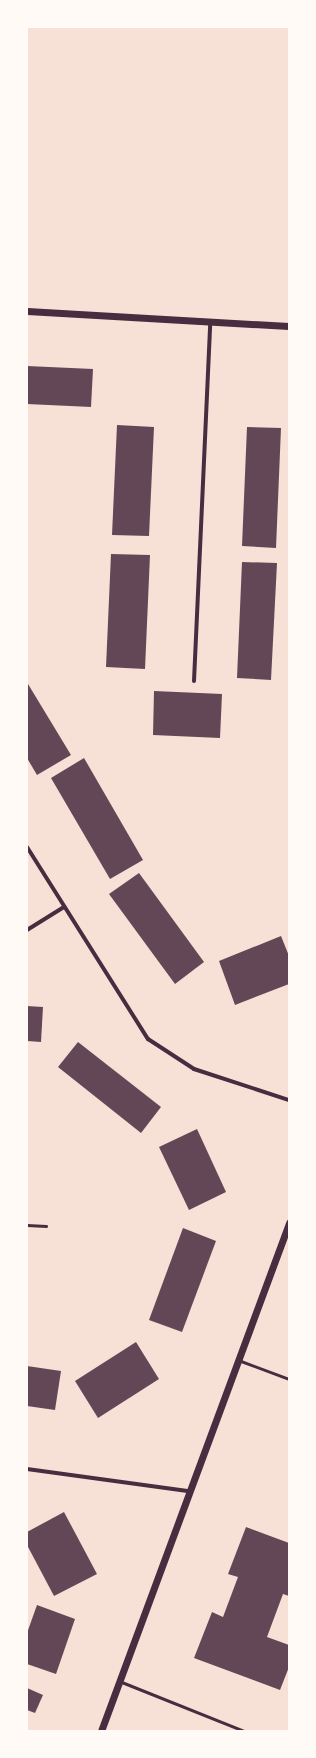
<!DOCTYPE html>
<html>
<head>
<meta charset="utf-8">
<style>
  body { margin:0 }
  #map { position:relative; width:316px; height:1758px; overflow:hidden; background:#f7e1d7; font-family:"Crimson Pro",serif }
  div>[style] { position:absolute }
  .building>* { inset:0; background:#644757 }
  .path>* { height:2.5px; margin:-1.25px; padding:0 1.25px; transform-origin:1.25px; border-radius:1.25px; background:#4a2c40 }
  .service>* { height:3px; margin:-1.5px; padding:0 1.5px; transform-origin:1.5px; border-radius:1.5px; background:#4a2c40 }
  .minor>* { height:4px; margin:-2px; padding:0 2px; transform-origin:2px; border-radius:2px; background:#4a2c40 }
  .tertiary>* { height:7px; margin:-3.5px; padding:0 3.5px; transform-origin:3.5px; border-radius:3.5px; background:#4a2c40 }
  span { translate:-50% -50%; white-space:nowrap; text-align:center; line-height:1.15; -webkit-text-stroke:3.5px #fffaf5; paint-order:stroke }
  .frame { position:absolute; inset:0; border:28px solid #fffaf5; pointer-events:none }
</style>
</head>
<body>
<div id="map">
  <div class="building">
    <i style="clip-path:polygon(27px 366px,93px 369px,91px 407px,27px 404px)"></i>
    <i style="clip-path:polygon(117px 425px,154px 427px,149px 536px,112px 535px)"></i>
    <i style="clip-path:polygon(247px 427px,281px 428px,276px 548px,242px 546px)"></i>
    <i style="clip-path:polygon(111px 554px,150px 555px,145px 669px,106px 667px)"></i>
    <i style="clip-path:polygon(242px 562px,277px 563px,271px 680px,237px 678px)"></i>
    <i style="clip-path:polygon(28px 684px,71px 755px,37px 775px,27px 758px)"></i>
    <i style="clip-path:polygon(154px 691px,222px 694px,220px 738px,153px 735px)"></i>
    <i style="clip-path:polygon(84px 758px,143px 860px,110px 879px,51px 778px)"></i>
    <i style="clip-path:polygon(139px 873px,204px 962px,175px 984px,109px 894px)"></i>
    <i style="clip-path:polygon(281px 936px,289px 956px,289px 984px,235px 1005px,219px 961px)"></i>
    <i style="clip-path:polygon(27px 1006px,43px 1007px,41px 1042px,27px 1041px)"></i>
    <i style="clip-path:polygon(78px 1042px,161px 1107px,141px 1133px,58px 1067px)"></i>
    <i style="clip-path:polygon(197px 1129px,226px 1192px,189px 1210px,159px 1147px)"></i>
    <i style="clip-path:polygon(183px 1228px,216px 1241px,182px 1332px,149px 1320px)"></i>
    <i style="clip-path:polygon(136px 1342px,159px 1379px,98px 1418px,75px 1381px)"></i>
    <i style="clip-path:polygon(27px 1366px,61px 1371px,55px 1410px,27px 1406px)"></i>
    <i style="clip-path:polygon(64px 1512px,97px 1574px,54px 1596px,27px 1545px,27px 1532px)"></i>
    <i style="clip-path:polygon(246px 1527px,289px 1543px,289px 1596px,283px 1594px,267px 1637px,289px 1645px,289px 1667px,280px 1690px,194px 1658px,212px 1612px,223px 1617px,238px 1577px,228px 1574px)"></i>
    <i style="clip-path:polygon(37px 1605px,75px 1619px,56px 1674px,27px 1664px,27px 1633px)"></i>
    <i style="clip-path:polygon(27px 1688px,43px 1695px,35px 1713px,27px 1710px)"></i>
  </div>
  <div class="path">
    <i style="left:27px;top:1225px;width:19px;rotate:3deg"></i>
  </div>
  <div class="service">
    <i style="left:238px;top:1360px;width:54px;rotate:20.4deg"></i>
    <i style="left:119px;top:1681px;width:135px;rotate:21.8deg"></i>
  </div>
  <div class="minor">
    <i style="left:194px;top:681px;width:358px;rotate:-87.4deg"></i>
    <i style="left:27px;top:847px;width:227px;rotate:57.8deg"></i>
    <i style="left:148px;top:1039px;width:55px;rotate:33.1deg"></i>
    <i style="left:194px;top:1069px;width:100px;rotate:18.1deg"></i>
    <i style="left:27px;top:930px;width:44px;rotate:-31.9deg"></i>
    <i style="left:27px;top:1469px;width:162px;rotate:7.8deg"></i>
  </div>
  <div class="tertiary">
    <i style="left:27px;top:311px;width:262px;rotate:3.3deg"></i>
    <i style="left:101px;top:1731px;width:542px;rotate:-69.69deg"></i>
  </div>
  <div class="frame"></div>
</div>
</body>
</html>
